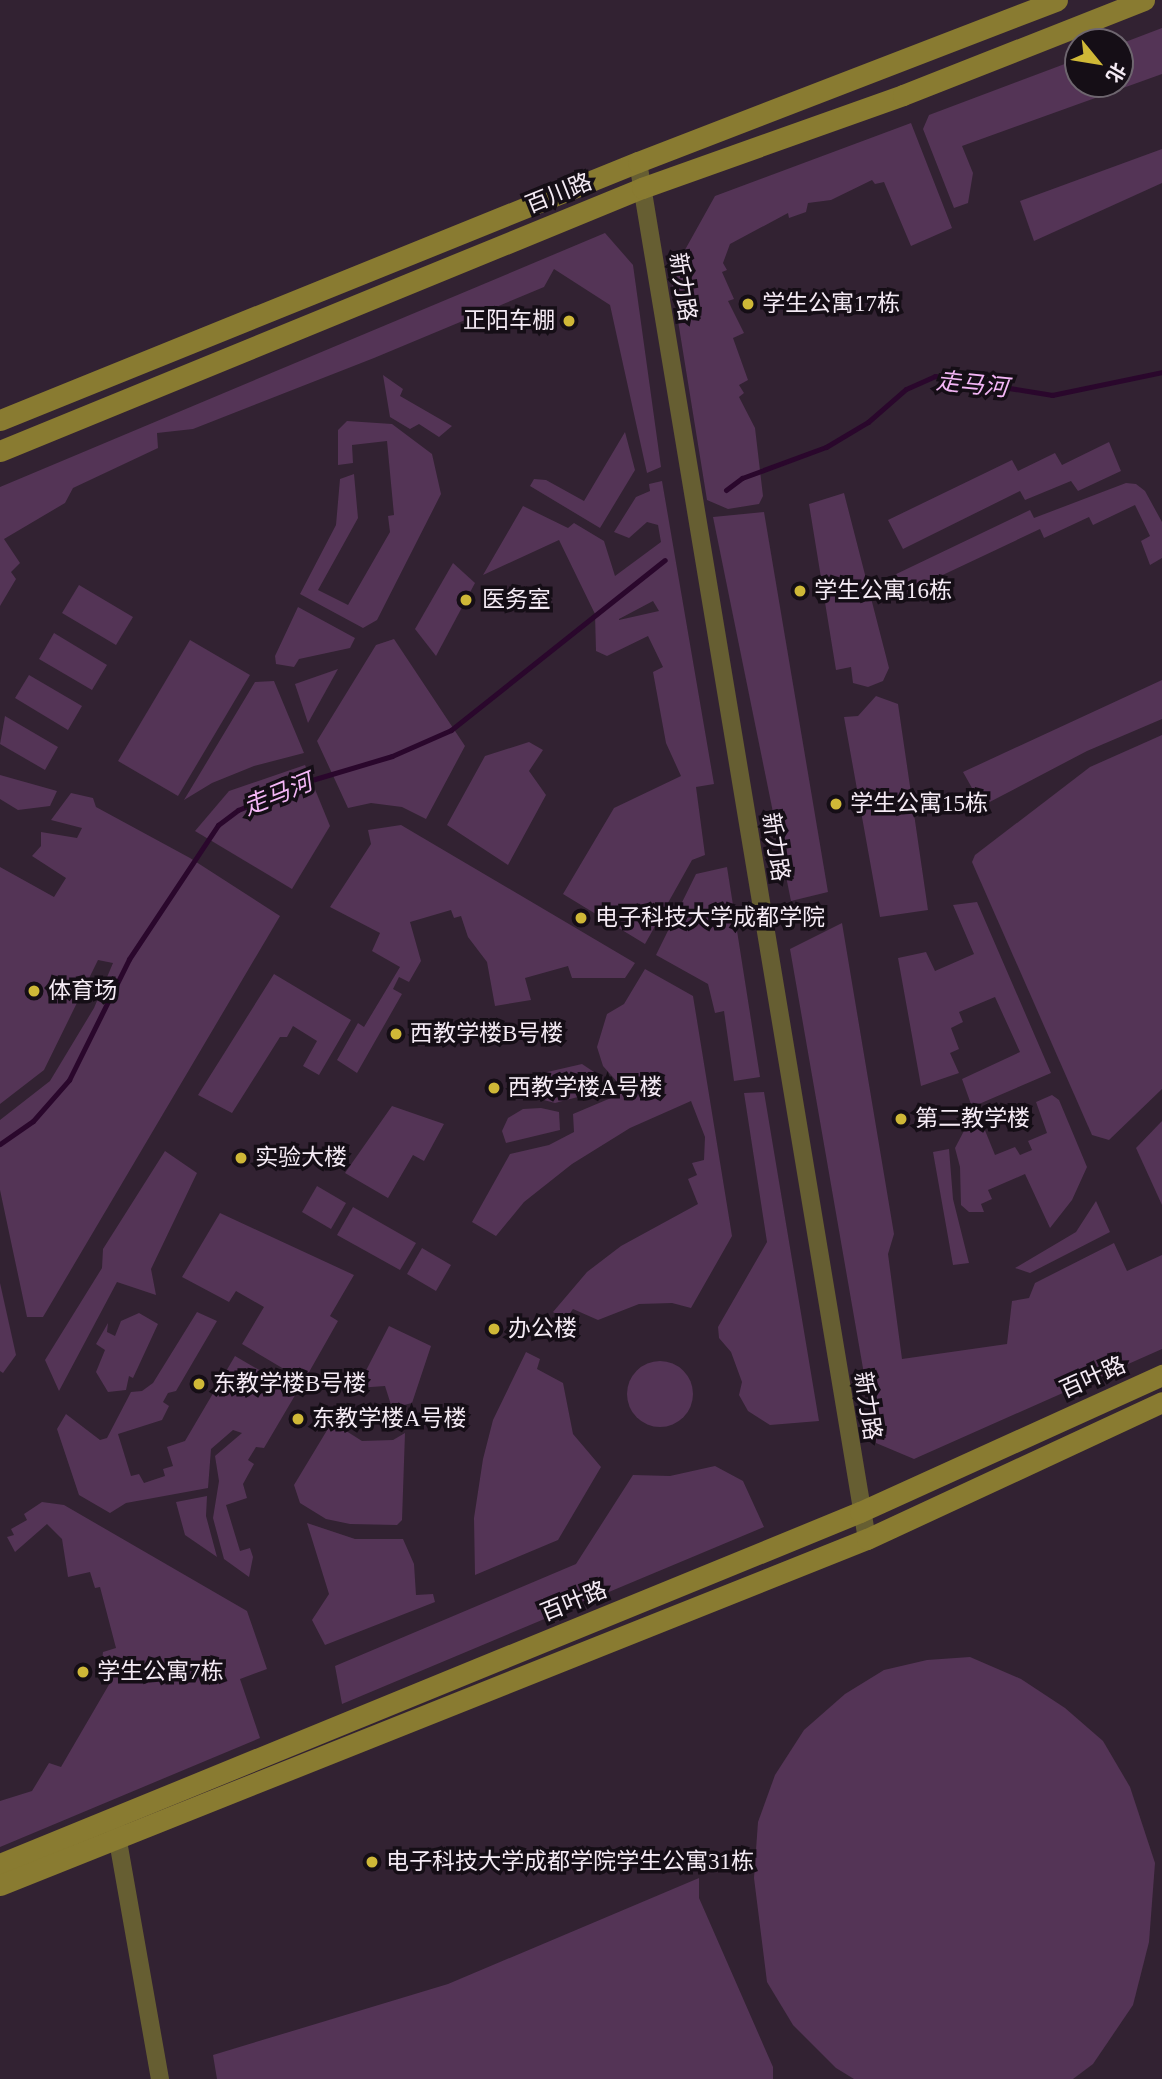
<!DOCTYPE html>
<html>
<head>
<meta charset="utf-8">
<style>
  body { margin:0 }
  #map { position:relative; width:1162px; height:2079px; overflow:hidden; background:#322232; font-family:"Times New Roman","Noto Sans SC",serif }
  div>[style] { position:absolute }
  .green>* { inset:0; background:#543456 }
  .round { border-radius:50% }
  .stream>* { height:5px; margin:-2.5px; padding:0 2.5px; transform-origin:2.5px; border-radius:2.5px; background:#2a072c }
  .street>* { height:18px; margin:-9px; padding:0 9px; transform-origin:9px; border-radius:9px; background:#665e32 }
  .secondary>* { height:21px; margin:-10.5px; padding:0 10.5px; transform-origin:10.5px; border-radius:10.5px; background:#897b31 }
  .dots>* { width:19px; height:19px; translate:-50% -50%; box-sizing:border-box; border:4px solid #150e16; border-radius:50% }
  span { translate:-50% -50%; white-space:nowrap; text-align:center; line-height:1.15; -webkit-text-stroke:7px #150e16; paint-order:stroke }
  .street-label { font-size:23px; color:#f4eaf4 }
  .poi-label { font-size:23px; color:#f4eaf4 }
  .left { translate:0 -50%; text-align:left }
  .right { translate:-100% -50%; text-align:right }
  .water-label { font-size:24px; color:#f4b6f6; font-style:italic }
  .north { position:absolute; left:1064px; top:28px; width:70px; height:70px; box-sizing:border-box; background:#150e16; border:2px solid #6e666f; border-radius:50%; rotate:120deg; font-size:19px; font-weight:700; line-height:28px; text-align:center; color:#f4eaf4 }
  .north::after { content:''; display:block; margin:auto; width:24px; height:32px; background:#cfb837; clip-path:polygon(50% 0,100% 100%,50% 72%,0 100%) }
</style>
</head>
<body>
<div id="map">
  <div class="green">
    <i style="clip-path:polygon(1162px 28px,1162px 74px,962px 146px,973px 173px,968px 203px,954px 208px,923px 129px,929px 115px,1078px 59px,1078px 84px,1120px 84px,1120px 44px)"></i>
    <i style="clip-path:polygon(911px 123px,952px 228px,911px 246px,884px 182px,875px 184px,872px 180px,831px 200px,808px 203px,806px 212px,789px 218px,788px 213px,730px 244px,723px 263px,727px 270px,722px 272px,734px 299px,728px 301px,744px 333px,733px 338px,748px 380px,739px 385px,744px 393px,739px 397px,755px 428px,763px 496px,759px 504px,728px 509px,707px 500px,668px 259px,681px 257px,715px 196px)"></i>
    <i style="clip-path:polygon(1162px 149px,1162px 183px,1034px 241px,1020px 201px)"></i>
    <i style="clip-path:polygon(605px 233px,633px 265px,661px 467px,647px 473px,610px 305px,554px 269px,544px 287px,374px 358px,193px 429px,157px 433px,158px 448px,73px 488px,65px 503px,4px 539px,20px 563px,11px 572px,16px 579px,0 606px,0 487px)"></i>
    <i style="clip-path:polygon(383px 375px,403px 389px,400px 396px,452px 426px,439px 437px,419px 424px,410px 429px,390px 417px)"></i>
    <i style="clip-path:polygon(347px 421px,392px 424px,432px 454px,441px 494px,377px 620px,363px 628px,300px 594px,336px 525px,340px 479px,354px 474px,358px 518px,318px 590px,348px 605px,390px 532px,388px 516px,394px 515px,387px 441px,352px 445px,353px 463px,338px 465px,338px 430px)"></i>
    <i style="clip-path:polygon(625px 432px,635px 470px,600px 528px,530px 486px,534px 479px,546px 480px,584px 501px)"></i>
    <i style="clip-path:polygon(1109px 442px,1121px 471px,1078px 491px,1071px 481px,1025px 500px,1020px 491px,903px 549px,888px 520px,1012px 460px,1018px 471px,1055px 453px,1062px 465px)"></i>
    <i style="clip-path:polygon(evenodd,662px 481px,714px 784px,696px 787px,705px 855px,692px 860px,645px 944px,563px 894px,614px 808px,681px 776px,666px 743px,653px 672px,663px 667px,648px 636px,607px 656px,596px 651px,595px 614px,559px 540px,483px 575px,523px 506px,568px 528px,574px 523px,604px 541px,615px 576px,661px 542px,658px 525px,647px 522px,629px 538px,614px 532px,636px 497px,650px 491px,649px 484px,662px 481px,653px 601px,659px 611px,619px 620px,619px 619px,653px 601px)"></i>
    <i style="clip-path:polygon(1126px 483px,1136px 484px,1145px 491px,1162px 522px,1162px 558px,1150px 565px,1141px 541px,1150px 536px,1135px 505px,1093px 525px,1089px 517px,1044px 538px,1040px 529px,896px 597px,890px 577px,1030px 510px,1034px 518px)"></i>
    <i style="clip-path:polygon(844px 493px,889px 668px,883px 681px,868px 687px,853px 683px,851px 667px,836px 670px,809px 504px)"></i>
    <i style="clip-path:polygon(764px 512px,828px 892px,791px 901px,713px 517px)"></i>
    <i style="clip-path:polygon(453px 563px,475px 583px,436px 656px,415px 629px)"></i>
    <i style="clip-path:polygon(79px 585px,133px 617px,116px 645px,62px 613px)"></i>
    <i style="clip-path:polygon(298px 607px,355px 638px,350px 648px,299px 659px,294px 667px,276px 664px,275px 656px)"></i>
    <i style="clip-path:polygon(54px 633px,107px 665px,92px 690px,39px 659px)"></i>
    <i style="clip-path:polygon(394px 639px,465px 746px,426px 819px,402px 807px,371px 803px,348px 808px,317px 741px,376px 645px)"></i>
    <i style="clip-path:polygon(190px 640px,250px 675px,178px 796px,118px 761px)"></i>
    <i style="clip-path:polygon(338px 669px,308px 723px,295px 684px)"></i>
    <i style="clip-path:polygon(29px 675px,82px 706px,68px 730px,15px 698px)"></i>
    <i style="clip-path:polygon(1162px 680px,1162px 719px,1087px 751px,982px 806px,963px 772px)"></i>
    <i style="clip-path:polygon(274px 681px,304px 753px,254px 766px,212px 783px,184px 800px,255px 682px)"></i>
    <i style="clip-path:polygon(876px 696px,898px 704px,928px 910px,880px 917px,844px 717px,858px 716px)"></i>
    <i style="clip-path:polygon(5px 716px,58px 747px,45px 770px,0 744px)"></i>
    <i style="clip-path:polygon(1162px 735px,1162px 1089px,1109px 1140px,1092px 1135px,972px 862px,975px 855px,1090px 767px)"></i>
    <i style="clip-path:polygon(529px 742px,543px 750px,529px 771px,546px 795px,508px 865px,447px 825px,485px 756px)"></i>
    <i style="clip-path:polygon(305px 765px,330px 826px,292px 889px,195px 831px,229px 791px)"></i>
    <i style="clip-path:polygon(0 775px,57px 791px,50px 806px,18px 810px,0 799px)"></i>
    <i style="clip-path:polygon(71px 793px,93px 798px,96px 807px,190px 858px,280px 916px,43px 1317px,27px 1317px,0 1190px,0 1120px,50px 1081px,94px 1008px,113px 963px,98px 960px,44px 1070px,0 1104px,0 867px,54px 897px,66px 878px,32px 856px,41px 846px,41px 832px,77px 838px,82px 828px,51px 820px)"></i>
    <i style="clip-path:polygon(401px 825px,635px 963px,625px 978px,572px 978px,568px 966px,525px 978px,531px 1000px,495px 1006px,487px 962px,468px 937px,461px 916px,454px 918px,451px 910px,410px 922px,421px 961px,409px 982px,399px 977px,393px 989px,402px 994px,357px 1073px,337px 1060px,358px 1023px,364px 1027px,400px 967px,372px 951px,380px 933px,330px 907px,371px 844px,368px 830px)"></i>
    <i style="clip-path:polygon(727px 867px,760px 1077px,734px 1081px,724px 1011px,715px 1013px,708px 984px,656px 955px,696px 874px)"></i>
    <i style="clip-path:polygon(977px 902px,1051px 1073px,972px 1107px,962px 1079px,1020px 1052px,995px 997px,959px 1012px,963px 1022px,951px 1028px,959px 1049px,950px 1053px,959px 1073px,921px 1086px,898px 958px,926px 952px,935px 971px,974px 954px,953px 905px)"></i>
    <i style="clip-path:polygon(842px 923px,894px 1234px,888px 1254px,902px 1359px,1007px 1344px,1012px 1301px,1029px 1298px,1035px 1283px,1114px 1243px,1127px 1271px,1162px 1255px,1162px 1349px,914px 1459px,876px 1443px,790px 949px)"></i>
    <i style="clip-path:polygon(645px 969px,693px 996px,732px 1236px,691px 1308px,672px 1303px,639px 1304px,598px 1320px,573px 1309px,565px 1320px,553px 1312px,587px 1272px,621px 1246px,698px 1204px,688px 1179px,697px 1175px,692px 1163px,704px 1160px,705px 1137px,691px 1101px,630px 1128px,572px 1164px,524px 1202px,496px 1236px,472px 1222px,510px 1154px,549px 1145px,574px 1132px,573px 1114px,618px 1095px,619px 1084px,603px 1066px,597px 1047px,607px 1014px,624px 1004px)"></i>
    <i style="clip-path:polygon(274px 974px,351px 1020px,319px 1075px,303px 1066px,317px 1041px,293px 1026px,287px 1037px,280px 1037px,232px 1113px,198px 1095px)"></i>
    <i style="clip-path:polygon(582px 1064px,600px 1076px,602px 1085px,597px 1092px,555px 1103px,540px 1099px,530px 1076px)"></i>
    <i style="clip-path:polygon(764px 1092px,819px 1421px,770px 1425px,748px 1411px,739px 1395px,742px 1382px,731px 1352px,719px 1338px,718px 1327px,767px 1242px,744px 1093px)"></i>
    <i style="clip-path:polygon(1052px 1095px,1059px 1100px,1087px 1167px,1072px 1200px,1050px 1228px,1025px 1174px,988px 1190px,992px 1199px,981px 1204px,984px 1212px,969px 1212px,961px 1205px,960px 1167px,955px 1148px,966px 1127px,982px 1123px,995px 1155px,1015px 1147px,1020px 1155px,1032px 1150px,1028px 1141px,1047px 1133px,1036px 1102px)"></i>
    <i style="clip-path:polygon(392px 1106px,444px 1124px,424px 1161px,413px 1155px,388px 1198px,345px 1173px)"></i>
    <i style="clip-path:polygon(541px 1108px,559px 1112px,560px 1130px,506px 1143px,502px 1131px,508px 1118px,523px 1109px)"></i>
    <i style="clip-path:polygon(1162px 1121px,1162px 1205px,1136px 1148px)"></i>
    <i style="clip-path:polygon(949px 1149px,953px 1199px,969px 1263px,953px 1265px,933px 1152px)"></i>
    <i style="clip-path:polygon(165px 1151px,197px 1173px,151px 1269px,156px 1295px,117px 1282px,59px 1391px,45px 1360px,102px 1268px,103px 1249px)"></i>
    <i style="clip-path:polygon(317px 1186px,346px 1203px,331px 1229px,302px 1212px)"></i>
    <i style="clip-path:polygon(1096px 1201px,1110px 1232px,1030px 1273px,1015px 1268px,1076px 1232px)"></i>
    <i style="clip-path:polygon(353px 1207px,416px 1243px,400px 1270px,337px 1235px)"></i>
    <i style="clip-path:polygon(220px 1213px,354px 1275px,330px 1316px,338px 1321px,304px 1381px,242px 1344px,264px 1307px,236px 1291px,229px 1302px,182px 1277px)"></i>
    <i style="clip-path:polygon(422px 1248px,451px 1265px,436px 1291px,407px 1274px)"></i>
    <i style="clip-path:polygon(0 1283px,16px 1355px,3px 1373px,0 1371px)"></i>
    <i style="clip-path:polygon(197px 1312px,217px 1321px,176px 1391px,168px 1393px,163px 1402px,169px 1406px,162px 1420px,118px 1434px,131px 1476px,139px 1474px,144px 1483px,165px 1476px,163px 1469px,173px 1466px,167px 1447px,185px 1441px,235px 1356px,297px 1392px,264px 1448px,256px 1447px,248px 1460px,254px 1464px,243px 1484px,247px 1498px,226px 1505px,240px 1551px,250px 1548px,253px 1557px,249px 1577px,224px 1559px,213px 1518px,219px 1481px,215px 1456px,242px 1433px,233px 1430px,211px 1449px,208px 1488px,126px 1503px,110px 1513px,79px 1495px,57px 1429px,66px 1414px,100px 1440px,107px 1438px,131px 1392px,142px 1391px,153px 1383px)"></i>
    <i style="clip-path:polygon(139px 1313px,158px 1324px,133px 1378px,129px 1376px,126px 1390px,108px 1392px,96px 1372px,105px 1350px,96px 1344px,108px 1323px,107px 1332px,115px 1336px,121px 1321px)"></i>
    <i style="clip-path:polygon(389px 1326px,431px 1346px,412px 1403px,392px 1408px,385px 1386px,357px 1388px)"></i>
    <i style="clip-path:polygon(526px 1352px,540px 1359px,537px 1369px,563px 1383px,573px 1434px,601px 1467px,558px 1540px,475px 1575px,474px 1518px,483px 1459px,493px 1420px)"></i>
    <i class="round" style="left:627px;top:1361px;width:66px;height:66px"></i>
    <i style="clip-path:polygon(332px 1422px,362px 1441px,393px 1440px,405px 1433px,402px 1520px,397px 1525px,350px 1524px,326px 1519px,300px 1503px,294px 1485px)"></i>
    <i style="clip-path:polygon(715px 1466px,743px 1481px,764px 1527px,342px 1704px,335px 1666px,576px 1564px,633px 1475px,670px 1476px)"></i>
    <i style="clip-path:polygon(207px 1496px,206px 1516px,217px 1557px,185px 1535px,176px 1502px)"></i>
    <i style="clip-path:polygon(42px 1502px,64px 1505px,247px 1611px,267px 1669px,240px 1679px,260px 1738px,0 1847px,0 1801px,32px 1791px,49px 1763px,61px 1767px,114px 1676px,101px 1669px,103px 1652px,116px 1648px,100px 1587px,95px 1588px,90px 1572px,68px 1577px,62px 1539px,47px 1524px,15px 1552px,7px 1537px,14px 1535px,11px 1529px,27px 1520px,24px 1514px)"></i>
    <i style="clip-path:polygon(307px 1523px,355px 1539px,403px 1539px,414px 1564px,416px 1595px,433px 1594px,435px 1602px,325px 1645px,312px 1620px,329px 1594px)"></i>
    <i style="clip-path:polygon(970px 1657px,1021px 1679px,1065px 1708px,1103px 1741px,1130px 1787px,1155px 1863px,1149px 1942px,1133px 2005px,1093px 2064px,1073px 2079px,854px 2079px,836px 2068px,793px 2025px,767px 1982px,754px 1878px,758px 1822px,775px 1775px,804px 1730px,845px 1694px,884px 1670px,927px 1660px)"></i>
    <i style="clip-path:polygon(699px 1878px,699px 1898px,773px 2067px,773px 2079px,217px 2079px,213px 2055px,448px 1984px)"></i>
  </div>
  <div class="stream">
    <i style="left:726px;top:490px;width:20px;rotate:-37deg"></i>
    <i style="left:742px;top:478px;width:90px;rotate:-20.3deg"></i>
    <i style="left:826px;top:447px;width:49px;rotate:-30.8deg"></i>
    <i style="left:868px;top:422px;width:50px;rotate:-41deg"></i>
    <i style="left:906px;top:389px;width:32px;rotate:-24deg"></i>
    <i style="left:935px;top:376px;width:119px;rotate:9.2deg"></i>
    <i style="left:1052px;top:395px;width:112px;rotate:-11.8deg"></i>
    <i style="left:0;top:1144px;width:40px;rotate:-34.9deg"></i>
    <i style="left:33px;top:1121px;width:55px;rotate:-48.7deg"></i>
    <i style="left:69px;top:1080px;width:135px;rotate:-63.6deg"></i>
    <i style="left:129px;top:959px;width:161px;rotate:-56.4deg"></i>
    <i style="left:218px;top:825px;width:25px;rotate:-37deg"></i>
    <i style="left:238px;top:810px;width:73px;rotate:-22.7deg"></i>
    <i style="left:305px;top:782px;width:91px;rotate:-16.6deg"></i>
    <i style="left:392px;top:756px;width:64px;rotate:-23.8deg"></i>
    <i style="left:451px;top:730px;width:273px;rotate:-38.5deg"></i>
  </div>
  <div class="street">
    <i style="left:638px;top:162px;width:1396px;rotate:80.56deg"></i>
    <i style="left:115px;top:1824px;width:259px;rotate:80deg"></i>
  </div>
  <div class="secondary">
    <i style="left:0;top:420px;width:688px;rotate:-22.02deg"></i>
    <i style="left:638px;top:162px;width:449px;rotate:-21.1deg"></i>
    <i style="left:0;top:451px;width:694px;rotate:-22.28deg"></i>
    <i style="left:642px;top:188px;width:277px;rotate:-19.6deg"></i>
    <i style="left:903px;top:95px;width:259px;rotate:-21.5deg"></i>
    <i style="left:0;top:1864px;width:929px;rotate:-22.26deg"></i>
    <i style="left:860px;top:1512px;width:332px;rotate:-24.4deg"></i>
    <i style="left:0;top:1885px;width:933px;rotate:-21.76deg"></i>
    <i style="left:867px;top:1539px;width:325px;rotate:-24.9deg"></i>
  </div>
  <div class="dots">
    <i style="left:748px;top:304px;background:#cfb837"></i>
    <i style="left:569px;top:321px;background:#cfb837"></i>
    <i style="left:800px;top:591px;background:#cfb837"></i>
    <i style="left:466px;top:600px;background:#cfb837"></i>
    <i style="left:836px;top:804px;background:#cfb837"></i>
    <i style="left:581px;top:918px;background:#cfb837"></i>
    <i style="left:34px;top:991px;background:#cfb837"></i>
    <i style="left:396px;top:1034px;background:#cfb837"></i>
    <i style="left:494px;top:1088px;background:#cfb837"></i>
    <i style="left:901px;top:1119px;background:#cfb837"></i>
    <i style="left:241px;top:1158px;background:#cfb837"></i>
    <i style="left:494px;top:1329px;background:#cfb837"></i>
    <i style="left:199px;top:1384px;background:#cfb837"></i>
    <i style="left:298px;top:1419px;background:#cfb837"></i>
    <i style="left:83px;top:1672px;background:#cfb837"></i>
    <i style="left:372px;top:1862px;background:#cfb837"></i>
  </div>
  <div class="street-label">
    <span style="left:559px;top:194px;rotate:-22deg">百川路</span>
    <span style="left:682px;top:287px;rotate:81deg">新力路</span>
    <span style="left:775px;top:847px;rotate:81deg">新力路</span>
    <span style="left:1093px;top:1378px;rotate:-24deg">百叶路</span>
    <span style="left:867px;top:1406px;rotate:81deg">新力路</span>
    <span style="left:574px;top:1602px;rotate:-22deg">百叶路</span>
  </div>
  <div class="poi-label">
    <span class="left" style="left:762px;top:304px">学生公寓17栋</span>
    <span class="right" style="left:555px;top:321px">正阳车棚</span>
    <span class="left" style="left:814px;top:591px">学生公寓16栋</span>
    <span class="left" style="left:482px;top:600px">医务室</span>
    <span class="left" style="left:850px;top:804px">学生公寓15栋</span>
    <span class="left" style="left:595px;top:918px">电子科技大学成都学院</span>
    <span class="left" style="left:48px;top:991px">体育场</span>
    <span class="left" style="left:410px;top:1034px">西教学楼B号楼</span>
    <span class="left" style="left:508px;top:1088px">西教学楼A号楼</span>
    <span class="left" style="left:915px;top:1119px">第二教学楼</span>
    <span class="left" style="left:255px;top:1158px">实验大楼</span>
    <span class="left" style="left:508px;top:1329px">办公楼</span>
    <span class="left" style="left:213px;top:1384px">东教学楼B号楼</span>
    <span class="left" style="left:312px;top:1419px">东教学楼A号楼</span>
    <span class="left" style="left:97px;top:1672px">学生公寓7栋</span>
    <span class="left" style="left:386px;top:1862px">电子科技大学成都学院学生公寓31栋</span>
  </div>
  <div class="water-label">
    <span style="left:972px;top:385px;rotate:6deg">走马河</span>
    <span style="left:278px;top:795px;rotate:-22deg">走马河</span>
  </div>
  <div class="north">北</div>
</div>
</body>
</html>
